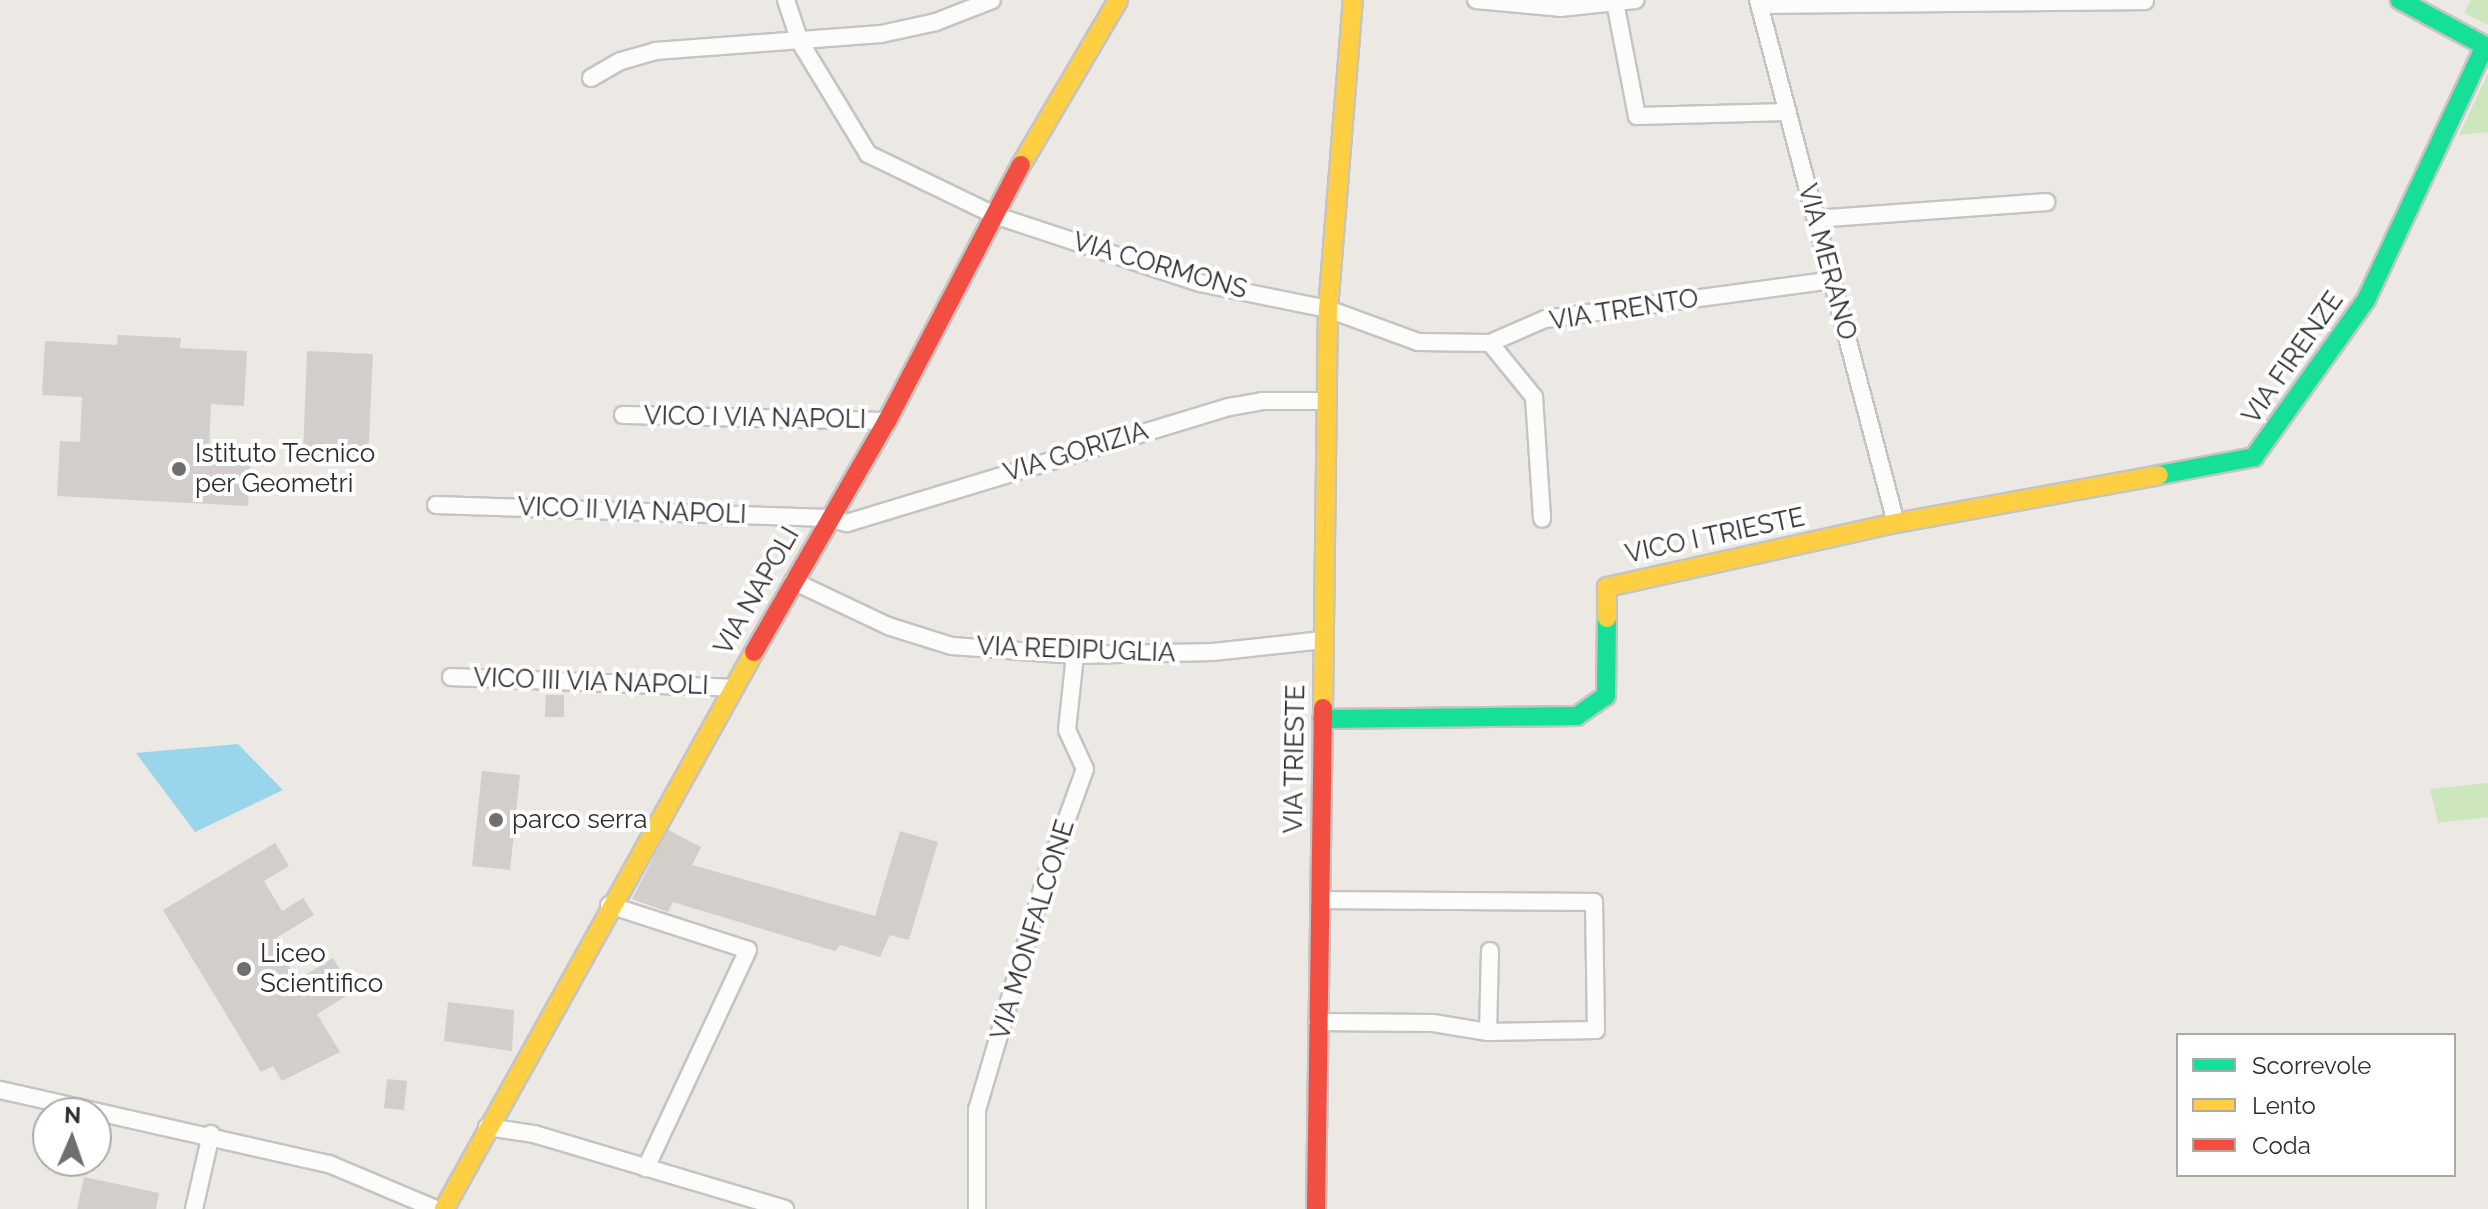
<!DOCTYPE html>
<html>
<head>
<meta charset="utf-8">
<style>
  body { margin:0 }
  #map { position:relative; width:2488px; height:1209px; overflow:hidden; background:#ece8e4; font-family:Raleway,sans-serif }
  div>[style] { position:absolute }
  .green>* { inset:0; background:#cee6be }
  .water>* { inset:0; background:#99d6ec }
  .building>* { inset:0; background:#d1cecb }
  .roads { filter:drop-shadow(2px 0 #c5c4c5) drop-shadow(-2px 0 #c5c4c5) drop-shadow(0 2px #c5c4c5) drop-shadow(0 -2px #c5c4c5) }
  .street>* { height:16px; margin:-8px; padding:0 8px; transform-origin:8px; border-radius:8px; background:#fcfcfb }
  .fast>* { height:18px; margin:-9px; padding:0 9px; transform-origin:9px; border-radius:9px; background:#16e098 }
  .slow>* { height:18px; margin:-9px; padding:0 9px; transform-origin:9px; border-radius:9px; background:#ffcf43 }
  .jam>* { height:18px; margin:-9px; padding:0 9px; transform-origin:9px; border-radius:9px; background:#f24e42 }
  .dots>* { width:22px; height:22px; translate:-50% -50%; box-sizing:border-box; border:4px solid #fff; border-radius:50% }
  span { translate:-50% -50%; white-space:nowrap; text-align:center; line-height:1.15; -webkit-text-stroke:8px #fff; paint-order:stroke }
  .street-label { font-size:26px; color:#2e2e2e }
  .poi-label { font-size:26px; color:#2e2e2e }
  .left { translate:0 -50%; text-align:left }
  .legend { position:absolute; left:2176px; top:1033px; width:280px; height:144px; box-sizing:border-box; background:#fff; border:2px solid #ababab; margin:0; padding:10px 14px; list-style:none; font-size:24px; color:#2e2e2e }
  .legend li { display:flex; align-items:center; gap:16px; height:40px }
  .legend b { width:40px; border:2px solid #ababab }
  .north { position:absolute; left:32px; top:1097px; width:80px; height:80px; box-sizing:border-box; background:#fff; border:2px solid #ababab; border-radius:50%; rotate:2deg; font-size:22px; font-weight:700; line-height:32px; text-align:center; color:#2e2e2e }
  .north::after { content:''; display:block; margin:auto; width:28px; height:36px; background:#706f6e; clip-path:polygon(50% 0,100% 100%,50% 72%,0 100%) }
</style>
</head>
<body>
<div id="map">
  <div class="green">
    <i style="clip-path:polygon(2471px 0,2488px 0,2488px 25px,2464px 13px)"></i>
    <i style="clip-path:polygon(2488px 73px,2488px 132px,2459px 135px)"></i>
    <i style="clip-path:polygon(2488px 783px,2488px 817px,2438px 823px,2430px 789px)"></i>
  </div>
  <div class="water">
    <i style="clip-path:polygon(238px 744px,283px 790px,195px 832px,136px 753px)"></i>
  </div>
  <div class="building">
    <i style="clip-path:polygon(118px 335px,181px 338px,180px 348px,247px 351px,244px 406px,211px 404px,209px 450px,251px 452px,248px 506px,57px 496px,60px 441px,80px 442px,82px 397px,42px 395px,45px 341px,117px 345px)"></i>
    <i style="clip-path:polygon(307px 351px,373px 354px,368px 459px,303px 456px)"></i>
    <i style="clip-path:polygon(546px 695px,564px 695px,564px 717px,545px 717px)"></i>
    <i style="clip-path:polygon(482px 771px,520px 775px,510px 870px,472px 866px)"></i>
    <i style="clip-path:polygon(668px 830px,701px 847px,692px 865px,875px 916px,900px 831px,938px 842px,909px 940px,890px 935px,880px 957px,840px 945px,835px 951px,673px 902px,668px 912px,632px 899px)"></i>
    <i style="clip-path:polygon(275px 843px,289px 866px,264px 881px,282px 911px,303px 898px,314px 915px,273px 940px,297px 980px,333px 958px,353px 992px,317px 1014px,340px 1052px,282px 1081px,273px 1066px,261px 1072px,163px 910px)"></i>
    <i style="clip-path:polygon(448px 1002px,514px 1010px,512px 1051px,444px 1041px)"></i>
    <i style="clip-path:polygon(387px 1079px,407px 1081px,404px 1110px,384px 1108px)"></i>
    <i style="clip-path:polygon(84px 1177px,159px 1193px,156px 1209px,77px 1209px)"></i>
  </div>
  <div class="roads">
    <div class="street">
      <i style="left:786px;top:0;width:44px;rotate:71.6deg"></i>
      <i style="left:800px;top:42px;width:131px;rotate:58.7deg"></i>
      <i style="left:868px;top:154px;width:140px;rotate:25.8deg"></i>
      <i style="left:994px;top:215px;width:217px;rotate:18.3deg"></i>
      <i style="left:1200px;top:283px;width:131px;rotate:11.5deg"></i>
      <i style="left:1328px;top:309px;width:96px;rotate:20.1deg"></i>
      <i style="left:1418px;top:342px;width:72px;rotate:0.8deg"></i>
      <i style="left:1490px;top:343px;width:60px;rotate:-23.6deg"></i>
      <i style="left:1545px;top:319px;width:290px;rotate:-7.7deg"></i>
      <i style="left:1476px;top:0;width:84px;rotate:5.4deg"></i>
      <i style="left:1560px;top:8px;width:76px;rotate:-6deg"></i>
      <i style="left:1758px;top:0;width:541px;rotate:75.22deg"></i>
      <i style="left:1615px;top:2px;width:116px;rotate:79.1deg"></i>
      <i style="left:1637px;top:116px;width:151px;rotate:-1.5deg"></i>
      <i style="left:1760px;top:5px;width:385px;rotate:-0.6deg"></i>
      <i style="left:591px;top:78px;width:34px;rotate:-30deg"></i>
      <i style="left:621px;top:61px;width:35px;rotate:-16deg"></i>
      <i style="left:655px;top:51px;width:227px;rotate:-4.3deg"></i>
      <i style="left:881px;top:34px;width:56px;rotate:-12.3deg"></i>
      <i style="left:936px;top:22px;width:60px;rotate:-21.4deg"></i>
      <i style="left:1816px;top:219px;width:231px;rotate:-4.2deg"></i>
      <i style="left:1490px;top:343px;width:70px;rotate:50.8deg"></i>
      <i style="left:1534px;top:397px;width:122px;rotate:86.2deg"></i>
      <i style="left:623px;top:415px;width:264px;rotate:1.3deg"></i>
      <i style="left:436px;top:505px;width:393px;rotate:1.9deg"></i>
      <i style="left:829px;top:518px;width:19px;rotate:16deg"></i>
      <i style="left:847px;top:523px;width:399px;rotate:-16.9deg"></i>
      <i style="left:1229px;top:407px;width:34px;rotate:-10deg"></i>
      <i style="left:1262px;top:401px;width:65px"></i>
      <i style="left:793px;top:581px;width:105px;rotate:25.3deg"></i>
      <i style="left:888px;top:626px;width:67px;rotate:17.4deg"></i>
      <i style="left:952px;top:646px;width:123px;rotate:4.2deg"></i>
      <i style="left:1075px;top:655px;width:138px;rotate:-1.2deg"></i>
      <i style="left:1213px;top:652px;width:111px;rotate:-6.2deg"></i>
      <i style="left:451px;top:677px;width:280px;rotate:2.2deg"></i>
      <i style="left:609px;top:905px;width:146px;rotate:17.9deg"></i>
      <i style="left:748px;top:950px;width:241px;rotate:115.1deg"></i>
      <i style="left:1317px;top:1022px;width:116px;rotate:0.5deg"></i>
      <i style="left:1433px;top:1023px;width:56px;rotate:9.3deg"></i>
      <i style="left:1488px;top:1032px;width:108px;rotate:-1.1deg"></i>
      <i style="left:1596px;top:1030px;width:128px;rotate:-90.9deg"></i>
      <i style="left:1594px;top:902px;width:275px;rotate:-179.6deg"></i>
      <i style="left:1488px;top:1032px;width:81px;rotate:-88.6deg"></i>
      <i style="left:0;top:1090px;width:337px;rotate:12.7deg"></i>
      <i style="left:329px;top:1164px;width:116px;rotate:22.8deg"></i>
      <i style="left:487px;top:1127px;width:48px;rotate:8.5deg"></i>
      <i style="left:534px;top:1134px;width:262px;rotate:16.6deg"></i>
      <i style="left:194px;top:1209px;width:77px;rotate:-77.2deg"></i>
      <i style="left:977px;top:1209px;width:99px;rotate:-90deg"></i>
      <i style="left:977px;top:1110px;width:241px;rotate:-73.6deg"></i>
      <i style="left:1045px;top:879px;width:117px;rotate:-70deg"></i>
      <i style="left:1085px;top:769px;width:43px;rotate:-114.8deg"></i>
      <i style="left:1067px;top:730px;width:75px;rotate:-83.9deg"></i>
    </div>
    <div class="fast">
      <i style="left:2159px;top:475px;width:97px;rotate:-10.7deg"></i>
      <i style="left:2254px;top:457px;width:193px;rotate:-54.5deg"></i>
      <i style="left:2366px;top:300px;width:280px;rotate:-64.9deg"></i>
      <i style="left:2485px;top:46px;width:97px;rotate:-151.6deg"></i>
      <i style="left:1322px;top:719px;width:255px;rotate:-0.7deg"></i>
      <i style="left:1577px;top:716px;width:35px;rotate:-35deg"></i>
      <i style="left:1606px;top:696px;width:78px;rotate:-89.3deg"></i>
    </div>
    <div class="slow">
      <i style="left:1021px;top:165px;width:191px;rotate:-59.5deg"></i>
      <i style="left:1607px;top:618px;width:31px;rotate:-90deg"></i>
      <i style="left:1607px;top:587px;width:296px;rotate:-12.5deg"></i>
      <i style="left:1896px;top:523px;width:267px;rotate:-10.3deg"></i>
      <i style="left:1323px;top:708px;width:399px;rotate:-89.3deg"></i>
      <i style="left:1328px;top:309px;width:310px;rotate:-85.4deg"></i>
      <i style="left:444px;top:1209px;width:637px;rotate:-60.9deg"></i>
    </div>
    <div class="jam">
      <i style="left:754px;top:652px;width:267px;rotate:-60.1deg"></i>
      <i style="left:887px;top:421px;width:289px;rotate:-62.4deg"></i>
      <i style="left:1316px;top:1209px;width:501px;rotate:-89.2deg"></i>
    </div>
  </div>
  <div class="dots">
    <i style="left:179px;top:469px;background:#706f6e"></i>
    <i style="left:496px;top:820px;background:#706f6e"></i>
    <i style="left:244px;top:969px;background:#706f6e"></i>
  </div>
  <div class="street-label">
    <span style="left:1827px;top:262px;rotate:75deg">VIA MERANO</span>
    <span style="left:1160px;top:266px;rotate:16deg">VIA CORMONS</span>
    <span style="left:1624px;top:310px;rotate:-9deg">VIA TRENTO</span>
    <span style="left:2293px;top:358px;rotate:-55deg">VIA FIRENZE</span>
    <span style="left:755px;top:418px;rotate:1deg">VICO I VIA NAPOLI</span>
    <span style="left:1076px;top:452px;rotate:-17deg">VIA GORIZIA</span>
    <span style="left:632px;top:511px;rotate:2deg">VICO II VIA NAPOLI</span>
    <span style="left:1715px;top:536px;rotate:-12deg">VICO I TRIESTE</span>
    <span style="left:757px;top:591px;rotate:-60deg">VIA NAPOLI</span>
    <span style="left:1076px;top:650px;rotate:2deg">VIA REDIPUGLIA</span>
    <span style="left:591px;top:682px;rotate:2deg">VICO III VIA NAPOLI</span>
    <span style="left:1295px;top:759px;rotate:-89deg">VIA TRIESTE</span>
    <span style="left:1033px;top:930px;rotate:-73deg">VIA MONFALCONE</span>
  </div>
  <div class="poi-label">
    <span class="left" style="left:195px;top:469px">Istituto Tecnico<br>per Geometri</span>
    <span class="left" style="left:512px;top:820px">parco serra</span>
    <span class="left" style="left:260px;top:969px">Liceo<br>Scientifico</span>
  </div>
  <ul class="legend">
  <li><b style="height:10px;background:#16e098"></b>Scorrevole</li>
  <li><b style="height:10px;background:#ffcf43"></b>Lento</li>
  <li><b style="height:10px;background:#f24e42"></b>Coda</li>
  </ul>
  <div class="north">N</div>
</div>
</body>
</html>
